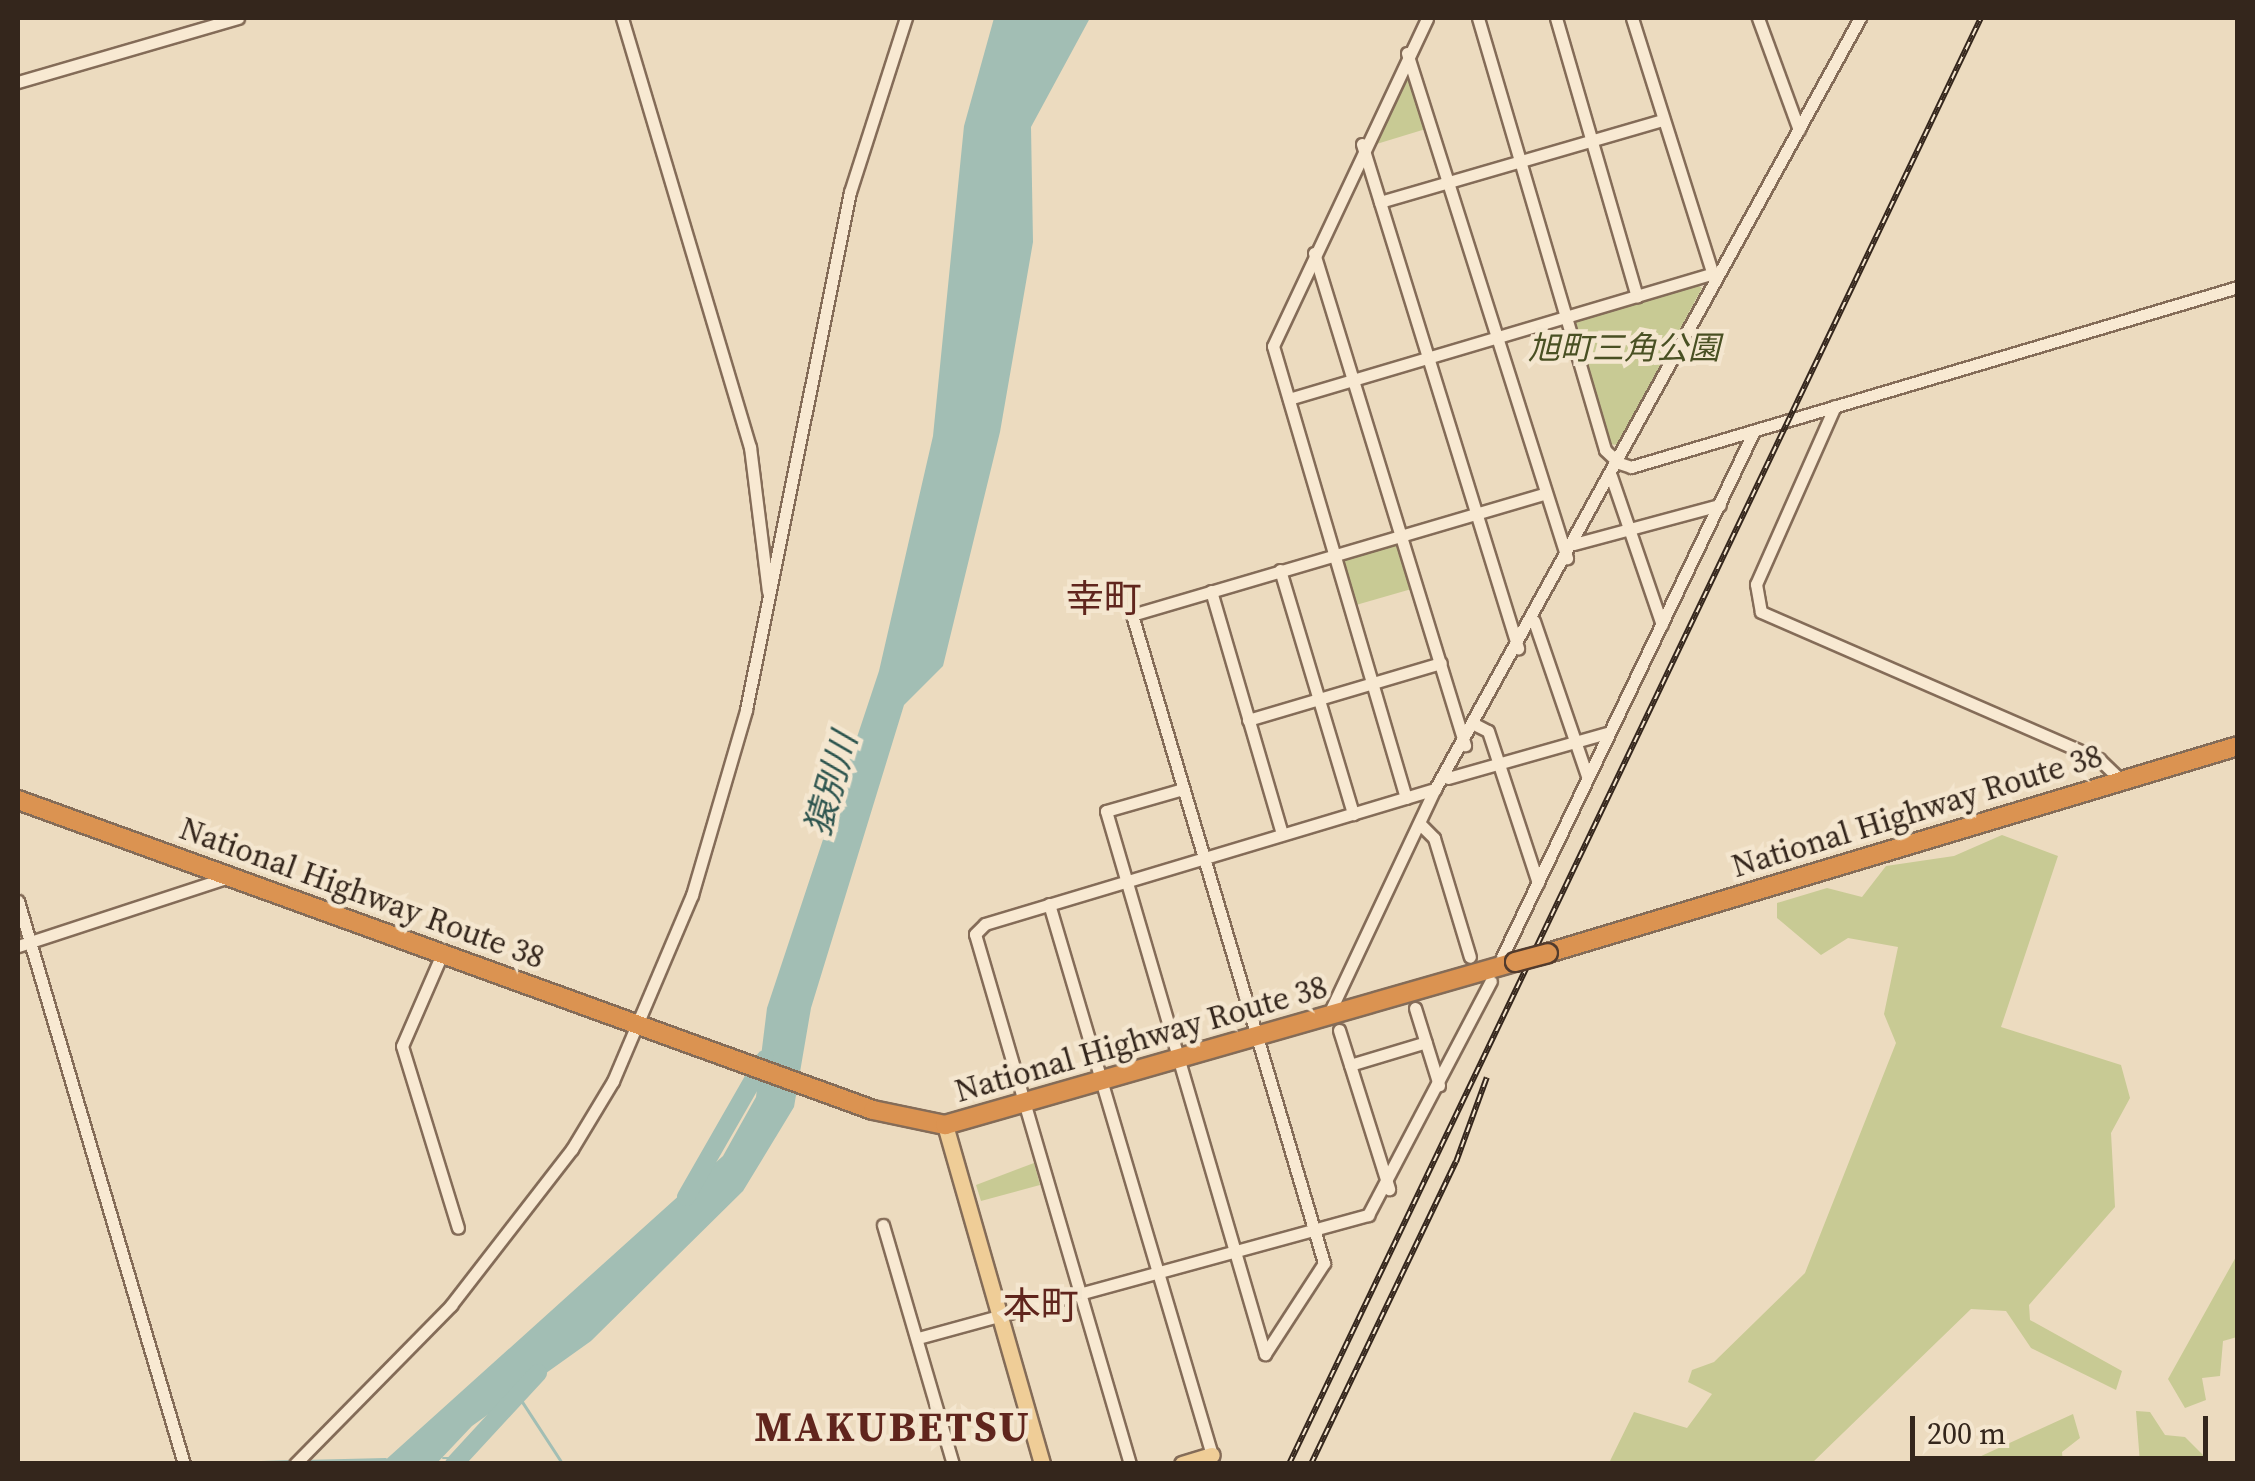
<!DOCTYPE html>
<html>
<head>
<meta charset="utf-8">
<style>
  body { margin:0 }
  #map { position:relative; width:2255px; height:1481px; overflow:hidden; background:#ecdbbf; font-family:"Source Serif 4","Noto Sans JP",serif }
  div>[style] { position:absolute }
  .green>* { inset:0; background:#c8ca94 }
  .water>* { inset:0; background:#a2beb4 }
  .stream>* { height:2.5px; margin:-1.25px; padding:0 1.25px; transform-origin:1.25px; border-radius:1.25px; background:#a2beb4 }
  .river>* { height:18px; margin:-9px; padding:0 9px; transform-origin:9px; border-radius:9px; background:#a2beb4 }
  .roads { filter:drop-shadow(2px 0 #846c58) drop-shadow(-2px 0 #846c58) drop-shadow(0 2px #846c58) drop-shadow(0 -2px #846c58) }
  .minor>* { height:11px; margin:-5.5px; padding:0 5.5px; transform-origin:5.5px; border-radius:5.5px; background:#f8e9d2 }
  .major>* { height:15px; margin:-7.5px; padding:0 7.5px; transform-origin:7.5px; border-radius:7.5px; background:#efcd97 }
  .highway>* { height:18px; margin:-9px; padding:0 9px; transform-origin:9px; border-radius:9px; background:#db9351 }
  .rail>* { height:6px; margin-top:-3px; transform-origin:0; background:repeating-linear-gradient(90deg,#f4e6cf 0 8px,#34261c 0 16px); box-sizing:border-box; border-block:2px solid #34261c }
  .bridges { filter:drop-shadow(2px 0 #523b2d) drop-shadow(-2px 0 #523b2d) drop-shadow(0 2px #523b2d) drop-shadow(0 -2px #523b2d) }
  .highway-bridge>* { height:18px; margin:-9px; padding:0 9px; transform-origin:9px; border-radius:9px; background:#db9351 }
  span { translate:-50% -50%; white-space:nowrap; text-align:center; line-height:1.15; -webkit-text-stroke:9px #f4e6cf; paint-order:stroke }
  .park-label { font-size:32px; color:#495023; font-style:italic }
  .street-label { font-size:32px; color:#34261c }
  .water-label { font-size:35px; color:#2c544e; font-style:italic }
  .quarter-label { font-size:38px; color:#60251d }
  .district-label { font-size:42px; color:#60251d; font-weight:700; letter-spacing:2.5px }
  .frame { position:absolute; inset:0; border:20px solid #34261c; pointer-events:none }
  .scale { position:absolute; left:1910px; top:1416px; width:298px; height:45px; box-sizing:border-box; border:5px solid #34261c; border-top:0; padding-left:12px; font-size:30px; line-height:35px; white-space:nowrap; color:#34261c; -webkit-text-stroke:8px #f4e6cf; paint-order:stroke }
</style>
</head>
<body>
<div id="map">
  <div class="green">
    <i style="clip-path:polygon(1402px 70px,1412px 71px,1429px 128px,1370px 146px)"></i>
    <i style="clip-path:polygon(1695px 283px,1702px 288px,1618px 445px,1608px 444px,1574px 326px,1580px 317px)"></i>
    <i style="clip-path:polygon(1400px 540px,1415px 588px,1356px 605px,1341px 557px)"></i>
    <i style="clip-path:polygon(2002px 835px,2058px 856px,2001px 1027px,2121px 1065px,2130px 1098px,2111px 1133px,2115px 1207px,2029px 1305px,2030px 1320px,2122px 1371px,2116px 1390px,2031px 1348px,2006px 1311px,1971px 1309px,1812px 1463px,1609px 1463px,1634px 1412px,1687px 1428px,1712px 1394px,1688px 1382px,1692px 1370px,1714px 1362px,1805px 1273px,1896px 1043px,1884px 1014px,1898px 947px,1848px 938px,1821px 955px,1777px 918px,1777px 903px,1827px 888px,1862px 897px,1886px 866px,1954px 856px)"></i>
    <i style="clip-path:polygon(1034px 1163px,1040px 1185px,981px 1201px,976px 1185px)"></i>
    <i style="clip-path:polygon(2237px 1255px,2237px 1337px,2223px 1341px,2220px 1376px,2202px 1378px,2206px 1400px,2185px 1408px,2168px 1379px)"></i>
    <i style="clip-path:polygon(2136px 1411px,2150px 1412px,2165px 1435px,2185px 1437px,2211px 1463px,2140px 1463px)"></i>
    <i style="clip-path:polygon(2073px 1414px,2080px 1438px,2062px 1452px,2063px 1463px,1966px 1463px)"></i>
  </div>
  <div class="water">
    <i style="clip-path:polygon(994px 18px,1090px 18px,1031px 127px,1033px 242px,1000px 432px,943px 666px,904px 705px,811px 1008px,794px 1107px,743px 1191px,591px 1341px,472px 1426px,437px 1463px,381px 1464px,723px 1156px,756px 1097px,767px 1008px,879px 671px,933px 436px,964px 126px)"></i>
  </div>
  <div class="stream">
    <i style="left:518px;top:1395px;width:82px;rotate:56.9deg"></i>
    <i style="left:443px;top:1458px;width:17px"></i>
    <i style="left:303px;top:1461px;width:82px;rotate:-1.4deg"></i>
    <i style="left:191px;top:1464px;width:99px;rotate:-1.7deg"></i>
  </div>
  <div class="river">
    <i style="left:686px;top:1197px;width:159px;rotate:-60.2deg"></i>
    <i style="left:454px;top:1464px;width:124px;rotate:-47.3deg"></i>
  </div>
  <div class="roads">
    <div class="minor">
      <i style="left:622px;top:18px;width:448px;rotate:73.4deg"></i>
      <i style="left:750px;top:447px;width:145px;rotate:82.9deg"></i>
      <i style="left:1478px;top:18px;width:450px;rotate:73.6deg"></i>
      <i style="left:1605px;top:450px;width:19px;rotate:43deg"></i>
      <i style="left:1619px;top:463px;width:13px;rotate:18deg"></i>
      <i style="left:1631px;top:467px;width:633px;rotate:-16.52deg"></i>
      <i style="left:1556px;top:18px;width:290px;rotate:73.8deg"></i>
      <i style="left:1632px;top:18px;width:273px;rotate:72.5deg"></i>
      <i style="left:1758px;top:18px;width:119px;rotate:69.9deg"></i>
      <i style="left:1407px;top:53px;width:530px;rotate:72.42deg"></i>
      <i style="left:18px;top:82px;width:229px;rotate:-16.2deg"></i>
      <i style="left:1362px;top:144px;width:528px;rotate:72.8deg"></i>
      <i style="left:1380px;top:202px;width:294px;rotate:-16.2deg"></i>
      <i style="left:1314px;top:253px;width:515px;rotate:72.94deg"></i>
      <i style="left:1289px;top:399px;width:437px;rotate:-16.5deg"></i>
      <i style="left:1835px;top:406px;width:195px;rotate:113.9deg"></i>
      <i style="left:1756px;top:584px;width:28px;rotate:80deg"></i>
      <i style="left:1761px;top:612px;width:369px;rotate:23.5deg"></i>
      <i style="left:2099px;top:759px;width:32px;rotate:44deg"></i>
      <i style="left:1611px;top:476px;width:157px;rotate:71.1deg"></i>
      <i style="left:1574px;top:544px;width:151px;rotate:-15deg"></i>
      <i style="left:1280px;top:570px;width:255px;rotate:73.3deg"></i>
      <i style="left:1211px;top:591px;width:253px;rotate:73.7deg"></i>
      <i style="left:1534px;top:621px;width:164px;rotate:71.1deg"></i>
      <i style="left:1248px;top:720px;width:201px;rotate:-16.5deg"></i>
      <i style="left:1476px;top:725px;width:13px;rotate:27deg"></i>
      <i style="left:1488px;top:731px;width:160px;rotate:71.8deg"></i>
      <i style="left:1448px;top:778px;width:165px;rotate:-15.8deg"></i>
      <i style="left:1183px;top:789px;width:80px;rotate:164.1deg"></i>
      <i style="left:1106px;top:811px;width:566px;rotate:73.68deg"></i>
      <i style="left:1265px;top:1354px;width:108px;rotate:-57deg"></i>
      <i style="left:1324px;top:1263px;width:676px;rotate:-106.5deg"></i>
      <i style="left:1132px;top:615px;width:426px;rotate:-16.4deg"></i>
      <i style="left:1406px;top:798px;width:471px;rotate:-106.4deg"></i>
      <i style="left:1273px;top:346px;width:362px;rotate:-64.8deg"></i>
      <i style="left:1420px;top:824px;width:20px;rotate:45deg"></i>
      <i style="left:1434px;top:838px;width:124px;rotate:73.2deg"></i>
      <i style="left:18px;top:901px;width:587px;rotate:73.57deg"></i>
      <i style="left:1049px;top:904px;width:575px;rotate:73.52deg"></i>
      <i style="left:18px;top:946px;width:222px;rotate:-18.1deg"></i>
      <i style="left:442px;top:954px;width:100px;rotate:113.5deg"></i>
      <i style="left:402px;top:1046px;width:190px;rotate:72.9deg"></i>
      <i style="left:1502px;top:957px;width:583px;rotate:-64.4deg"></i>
      <i style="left:1415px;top:1008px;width:81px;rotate:72.7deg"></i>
      <i style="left:1327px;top:1018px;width:253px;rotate:-64.8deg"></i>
      <i style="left:1435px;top:789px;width:880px;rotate:-61.14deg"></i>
      <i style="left:1339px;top:1030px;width:167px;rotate:72.5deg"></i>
      <i style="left:1350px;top:1065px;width:79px;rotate:-16.8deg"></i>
      <i style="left:883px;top:1225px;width:249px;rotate:73.7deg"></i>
      <i style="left:918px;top:1338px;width:467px;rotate:-15.3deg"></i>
      <i style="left:1368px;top:1215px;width:264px;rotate:-62.3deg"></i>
      <i style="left:295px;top:1464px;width:223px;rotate:-45.5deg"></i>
      <i style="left:451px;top:1305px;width:197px;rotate:-52.2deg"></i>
      <i style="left:572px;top:1149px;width:79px;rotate:-58.9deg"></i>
      <i style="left:613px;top:1081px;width:202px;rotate:-67deg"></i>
      <i style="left:692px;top:895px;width:193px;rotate:-73.7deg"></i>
      <i style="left:746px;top:710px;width:528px;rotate:-78.65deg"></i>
      <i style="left:850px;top:192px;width:183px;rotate:-72.2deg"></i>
      <i style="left:1130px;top:1464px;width:552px;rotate:-106.3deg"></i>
      <i style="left:975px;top:934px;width:14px;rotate:-45deg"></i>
      <i style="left:985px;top:924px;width:470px;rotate:-16.7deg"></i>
    </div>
    <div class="major">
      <i style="left:945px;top:1125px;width:353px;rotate:74deg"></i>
      <i style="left:1182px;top:1464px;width:31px;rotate:-17deg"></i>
    </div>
    <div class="highway">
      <i style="left:18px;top:800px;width:909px;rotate:19.93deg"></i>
      <i style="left:873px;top:1110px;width:74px;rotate:11.8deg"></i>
      <i style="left:945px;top:1125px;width:593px;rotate:-15.96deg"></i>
      <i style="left:1548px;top:953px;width:720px;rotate:-16.7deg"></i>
    </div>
  </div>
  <div class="rail">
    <i style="left:1289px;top:1464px;width:1603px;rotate:-64.43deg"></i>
    <i style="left:1311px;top:1464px;width:335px;rotate:-64.4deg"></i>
    <i style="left:1456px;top:1162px;width:90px;rotate:-70deg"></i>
  </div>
  <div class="bridges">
    <div class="highway-bridge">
      <i style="left:1515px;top:962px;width:34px;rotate:-15deg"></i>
    </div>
  </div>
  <div class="park-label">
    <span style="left:1624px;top:348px">旭町三角公園</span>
  </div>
  <div class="street-label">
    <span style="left:1917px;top:811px;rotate:-17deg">National Highway Route 38</span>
    <span style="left:362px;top:893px;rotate:20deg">National Highway Route 38</span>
    <span style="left:1141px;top:1039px;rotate:-16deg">National Highway Route 38</span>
  </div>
  <div class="water-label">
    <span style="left:831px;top:784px;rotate:-74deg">猿別川</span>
  </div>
  <div class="quarter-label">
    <span style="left:1104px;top:600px">幸町</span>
    <span style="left:1041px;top:1307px">本町</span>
  </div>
  <div class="district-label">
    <span style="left:893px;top:1426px">MAKUBETSU</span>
  </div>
  <div class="frame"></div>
  <div class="scale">200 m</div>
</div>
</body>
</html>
